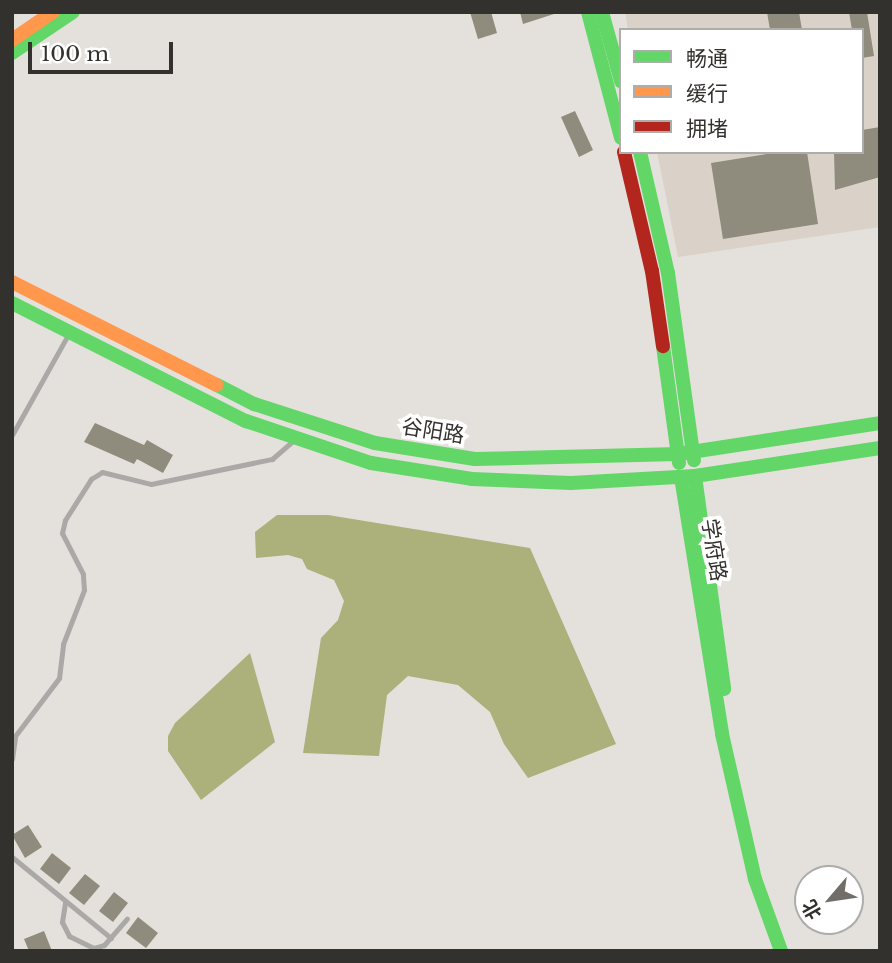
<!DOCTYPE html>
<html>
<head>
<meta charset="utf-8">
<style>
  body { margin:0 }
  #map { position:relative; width:892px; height:963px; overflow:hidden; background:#e4e0dc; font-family:"Libre Baskerville","Noto Sans SC",serif }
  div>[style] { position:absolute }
  .built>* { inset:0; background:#dad2c9 }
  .water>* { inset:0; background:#acb07a }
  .building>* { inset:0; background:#8f8b7d }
  .lane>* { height:5px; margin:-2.5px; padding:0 2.5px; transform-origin:2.5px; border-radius:2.5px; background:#aba9a7 }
  .fast>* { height:14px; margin:-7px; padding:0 7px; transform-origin:7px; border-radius:7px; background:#63d668 }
  .slow>* { height:14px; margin:-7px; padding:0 7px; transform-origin:7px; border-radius:7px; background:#ff974d }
  .jam>* { height:14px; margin:-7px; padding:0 7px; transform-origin:7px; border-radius:7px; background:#b3261e }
  span { translate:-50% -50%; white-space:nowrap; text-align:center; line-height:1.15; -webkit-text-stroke:7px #fff; paint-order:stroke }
  .street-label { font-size:21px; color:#33312d }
  .frame { position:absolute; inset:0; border:14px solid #33312d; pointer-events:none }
  .legend { position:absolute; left:619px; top:28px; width:245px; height:126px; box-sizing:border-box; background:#fff; border:2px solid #adadab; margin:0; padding:9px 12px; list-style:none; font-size:21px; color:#33312d }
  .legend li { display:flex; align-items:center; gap:14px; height:35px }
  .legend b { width:35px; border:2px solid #adadab }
  .north { position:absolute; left:794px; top:865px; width:70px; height:70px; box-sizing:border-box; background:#fff; border:2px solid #adadab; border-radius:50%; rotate:241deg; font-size:19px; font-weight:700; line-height:28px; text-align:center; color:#33312d }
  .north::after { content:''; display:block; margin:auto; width:24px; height:32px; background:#716e6a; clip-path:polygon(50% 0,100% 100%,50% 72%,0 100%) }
  .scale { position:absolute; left:28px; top:42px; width:145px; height:32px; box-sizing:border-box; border:4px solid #33312d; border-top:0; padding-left:9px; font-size:21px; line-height:24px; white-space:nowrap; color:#33312d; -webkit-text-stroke:5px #fff; paint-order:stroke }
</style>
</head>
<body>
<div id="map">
  <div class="built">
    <i style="clip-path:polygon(625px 12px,880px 12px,880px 227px,678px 257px,657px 152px,862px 152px,862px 30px,628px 30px)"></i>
  </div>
  <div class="water">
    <i style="clip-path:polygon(277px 515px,328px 515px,530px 548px,616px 744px,528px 778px,504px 744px,490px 712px,458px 685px,408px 676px,387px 695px,379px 756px,303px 753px,321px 638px,338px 620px,344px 601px,334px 580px,307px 569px,302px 559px,288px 555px,256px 558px,255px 532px)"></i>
    <i style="clip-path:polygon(250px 653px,275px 742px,201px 800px,168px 751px,168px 736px,175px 723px)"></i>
  </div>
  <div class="building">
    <i style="clip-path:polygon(470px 12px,491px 12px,497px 33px,478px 39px)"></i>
    <i style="clip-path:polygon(520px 12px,554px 12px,554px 14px,523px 24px)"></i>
    <i style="clip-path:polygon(767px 12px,799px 12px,802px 30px,770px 30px)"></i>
    <i style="clip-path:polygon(849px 12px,867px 12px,874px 56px,862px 58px,862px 30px,852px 30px)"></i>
    <i style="clip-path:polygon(575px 111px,593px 150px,579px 157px,561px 117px)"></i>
    <i style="clip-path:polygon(880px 127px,880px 177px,835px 190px,834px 152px,862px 152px,862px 130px)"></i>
    <i style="clip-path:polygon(780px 152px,807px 152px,818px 224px,723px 239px,711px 163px)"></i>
    <i style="clip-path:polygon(95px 423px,144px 445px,147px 440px,173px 455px,163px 473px,137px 459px,134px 464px,84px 442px)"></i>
    <i style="clip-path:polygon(28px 825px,42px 847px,25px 858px,12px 835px)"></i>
    <i style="clip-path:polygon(52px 853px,71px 868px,59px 884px,40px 869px)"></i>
    <i style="clip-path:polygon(85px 874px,100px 886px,84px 905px,69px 893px)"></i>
    <i style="clip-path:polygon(114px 892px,128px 903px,113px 922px,99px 911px)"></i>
    <i style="clip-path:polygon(138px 917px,158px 933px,146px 948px,126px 933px)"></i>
    <i style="clip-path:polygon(44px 931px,52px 951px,29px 951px,24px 939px)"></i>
  </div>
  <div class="lane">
    <i style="left:12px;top:435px;width:115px;rotate:-60.8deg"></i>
    <i style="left:12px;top:740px;width:78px;rotate:-52.8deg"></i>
    <i style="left:59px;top:678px;width:34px;rotate:-83deg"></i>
    <i style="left:63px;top:644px;width:58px;rotate:-68.7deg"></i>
    <i style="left:84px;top:590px;width:16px;rotate:-94deg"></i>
    <i style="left:83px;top:574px;width:46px;rotate:-117.1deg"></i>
    <i style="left:62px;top:533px;width:13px;rotate:-77deg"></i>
    <i style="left:65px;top:520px;width:49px;rotate:-57.6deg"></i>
    <i style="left:91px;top:479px;width:13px;rotate:-32deg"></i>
    <i style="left:102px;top:472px;width:50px;rotate:13.8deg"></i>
    <i style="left:151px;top:484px;width:124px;rotate:-11.7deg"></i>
    <i style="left:272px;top:459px;width:30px;rotate:-41deg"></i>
    <i style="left:12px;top:759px;width:21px;rotate:-82deg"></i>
    <i style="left:12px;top:857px;width:128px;rotate:39.3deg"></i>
    <i style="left:65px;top:903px;width:19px;rotate:99deg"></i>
    <i style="left:62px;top:922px;width:16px;rotate:63deg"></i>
    <i style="left:69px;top:936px;width:28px;rotate:26deg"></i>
    <i style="left:94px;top:948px;width:10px;rotate:-17deg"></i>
    <i style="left:104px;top:945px;width:35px;rotate:-49deg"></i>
  </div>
  <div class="fast">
    <i style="left:588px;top:12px;width:130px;rotate:75.3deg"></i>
    <i style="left:602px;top:12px;width:72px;rotate:74.6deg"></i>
    <i style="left:12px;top:53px;width:73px;rotate:-33.9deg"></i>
    <i style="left:640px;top:152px;width:124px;rotate:77deg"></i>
    <i style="left:668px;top:273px;width:189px;rotate:82.1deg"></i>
    <i style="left:12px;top:303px;width:262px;rotate:26.8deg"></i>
    <i style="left:246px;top:421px;width:132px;rotate:18.6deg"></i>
    <i style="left:371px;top:463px;width:102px;rotate:9deg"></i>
    <i style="left:472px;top:479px;width:99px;rotate:2.3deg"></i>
    <i style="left:571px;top:483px;width:124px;rotate:-3.2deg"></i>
    <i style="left:695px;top:476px;width:187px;rotate:-8.6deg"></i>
    <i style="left:663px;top:346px;width:118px;rotate:82.2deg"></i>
    <i style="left:217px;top:385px;width:42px;rotate:27.2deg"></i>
    <i style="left:254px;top:404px;width:127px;rotate:17.9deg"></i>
    <i style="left:375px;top:443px;width:101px;rotate:9.1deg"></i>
    <i style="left:475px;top:459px;width:203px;rotate:-1.4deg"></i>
    <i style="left:678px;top:454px;width:204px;rotate:-8.7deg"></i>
    <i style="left:695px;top:476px;width:215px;rotate:82.2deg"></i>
    <i style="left:681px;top:477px;width:260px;rotate:80.9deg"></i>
    <i style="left:722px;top:734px;width:149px;rotate:77.2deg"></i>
    <i style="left:755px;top:879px;width:77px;rotate:70.1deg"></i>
  </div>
  <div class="slow">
    <i style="left:12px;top:40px;width:50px;rotate:-34.3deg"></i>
    <i style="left:12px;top:282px;width:229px;rotate:26.7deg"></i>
  </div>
  <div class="jam">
    <i style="left:624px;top:152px;width:122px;rotate:76.8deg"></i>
    <i style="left:652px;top:271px;width:76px;rotate:81.7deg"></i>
  </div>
  <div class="street-label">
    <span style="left:433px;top:431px;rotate:9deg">谷阳路</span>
    <span style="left:714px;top:550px;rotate:81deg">学府路</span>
  </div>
  <div class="frame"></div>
  <ul class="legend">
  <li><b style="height:9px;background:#63d668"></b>畅通</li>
  <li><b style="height:9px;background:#ff974d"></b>缓行</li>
  <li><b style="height:9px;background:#b3261e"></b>拥堵</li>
  </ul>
  <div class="north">北</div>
  <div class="scale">100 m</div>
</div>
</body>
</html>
